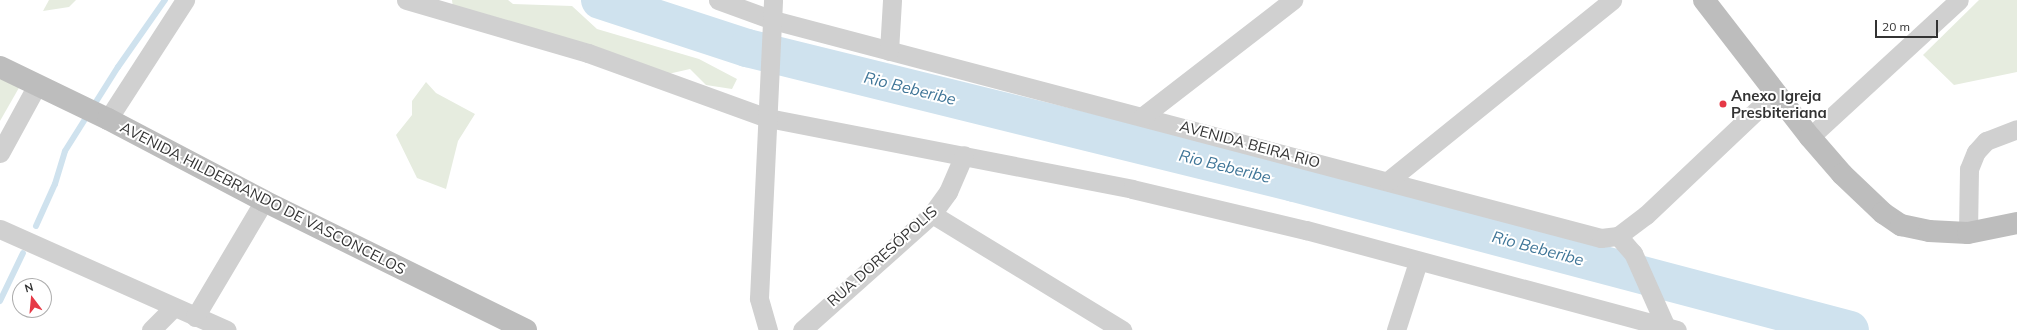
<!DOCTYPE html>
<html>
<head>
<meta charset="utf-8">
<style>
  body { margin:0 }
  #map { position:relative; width:2017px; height:330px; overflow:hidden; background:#fff; font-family:Mulish,sans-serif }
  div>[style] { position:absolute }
  .green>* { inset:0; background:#e6ecdf }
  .stream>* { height:6px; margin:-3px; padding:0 3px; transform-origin:3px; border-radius:3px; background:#cfe2ee }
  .river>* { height:38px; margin:-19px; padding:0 19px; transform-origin:19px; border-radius:19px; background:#cfe2ee }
  .street>* { height:19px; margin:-9.5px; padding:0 9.5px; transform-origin:9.5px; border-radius:9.5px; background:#d0d0d0 }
  .secondary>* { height:22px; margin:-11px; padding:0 11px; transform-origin:11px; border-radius:11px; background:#bdbdbd }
  .dots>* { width:11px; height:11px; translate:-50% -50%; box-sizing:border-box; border:2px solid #fff; border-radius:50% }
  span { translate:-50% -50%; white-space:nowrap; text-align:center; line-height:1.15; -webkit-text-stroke:4px #fff; paint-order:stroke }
  .poi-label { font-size:15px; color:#333; font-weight:700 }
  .left { translate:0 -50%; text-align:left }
  .street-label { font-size:15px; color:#333 }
  .water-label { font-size:16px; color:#3f7597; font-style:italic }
  .north { position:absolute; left:12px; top:278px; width:40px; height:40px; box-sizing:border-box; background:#fff; border:1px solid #adadad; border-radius:50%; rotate:344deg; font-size:11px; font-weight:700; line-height:16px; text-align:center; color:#333 }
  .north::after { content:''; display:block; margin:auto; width:14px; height:18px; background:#e63946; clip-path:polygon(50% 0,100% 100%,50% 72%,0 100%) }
  .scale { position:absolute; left:1875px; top:20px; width:63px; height:18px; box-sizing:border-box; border:2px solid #333; border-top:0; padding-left:5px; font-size:12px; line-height:14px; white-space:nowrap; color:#333; -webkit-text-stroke:3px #fff; paint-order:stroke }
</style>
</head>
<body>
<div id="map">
  <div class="green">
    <i style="clip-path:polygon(49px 0,76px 0,69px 7px,43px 11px)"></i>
    <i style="clip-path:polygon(452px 0,508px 0,513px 4px,572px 6px,597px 29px,699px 59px,737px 79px,732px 89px,706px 85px,690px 69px,668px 74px,453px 8px)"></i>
    <i style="clip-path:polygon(1979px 0,2017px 0,2017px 72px,1954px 85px,1923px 55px)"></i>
    <i style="clip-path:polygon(0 74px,20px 86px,0 121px)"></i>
    <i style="clip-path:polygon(426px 82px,436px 93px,475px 114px,458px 141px,446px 189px,417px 178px,396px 135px,412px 115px,412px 101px)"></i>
  </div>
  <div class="stream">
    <i style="left:36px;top:226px;width:46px;rotate:-65.7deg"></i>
    <i style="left:55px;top:184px;width:34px;rotate:-73deg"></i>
    <i style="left:65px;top:151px;width:99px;rotate:-57.8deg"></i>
    <i style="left:118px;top:67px;width:82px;rotate:-55deg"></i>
    <i style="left:0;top:301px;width:53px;rotate:-64.4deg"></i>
  </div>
  <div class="river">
    <i style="left:600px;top:0;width:155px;rotate:18.1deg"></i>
    <i style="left:747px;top:48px;width:563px;rotate:13.86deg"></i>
    <i style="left:1294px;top:183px;width:575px;rotate:14.81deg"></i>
  </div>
  <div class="street">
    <i style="left:406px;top:0;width:190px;rotate:16.2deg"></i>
    <i style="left:588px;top:53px;width:191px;rotate:19.9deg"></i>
    <i style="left:768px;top:118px;width:371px;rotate:11deg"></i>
    <i style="left:1132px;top:189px;width:179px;rotate:13.3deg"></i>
    <i style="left:1306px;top:230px;width:384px;rotate:15.1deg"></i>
    <i style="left:718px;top:0;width:59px;rotate:20deg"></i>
    <i style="left:773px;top:20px;width:856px;rotate:14.75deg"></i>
    <i style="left:1601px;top:238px;width:17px;rotate:-7deg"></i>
    <i style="left:1618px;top:236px;width:35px;rotate:-37deg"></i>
    <i style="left:1646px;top:215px;width:178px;rotate:-43.4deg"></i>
    <i style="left:889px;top:51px;width:51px;rotate:-86.6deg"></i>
    <i style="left:1143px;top:116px;width:190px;rotate:-37.7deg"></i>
    <i style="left:108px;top:119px;width:142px;rotate:-57.1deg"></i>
    <i style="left:1810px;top:137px;width:202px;rotate:-42.6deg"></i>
    <i style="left:0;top:153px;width:77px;rotate:-61.4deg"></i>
    <i style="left:1388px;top:181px;width:288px;rotate:-38.9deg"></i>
    <i style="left:932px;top:214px;width:223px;rotate:31.4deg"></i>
    <i style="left:0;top:229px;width:248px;rotate:24deg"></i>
    <i style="left:1968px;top:233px;width:64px;rotate:-89.1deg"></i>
    <i style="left:1969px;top:169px;width:18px;rotate:-68deg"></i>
    <i style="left:1976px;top:152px;width:15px;rotate:-48deg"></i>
    <i style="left:1986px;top:141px;width:33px;rotate:-21deg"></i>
    <i style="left:1618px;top:236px;width:23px;rotate:49deg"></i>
    <i style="left:1633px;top:253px;width:81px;rotate:66deg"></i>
    <i style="left:195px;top:317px;width:135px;rotate:-59.3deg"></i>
    <i style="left:151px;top:330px;width:31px;rotate:-45deg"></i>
    <i style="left:768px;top:330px;width:33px;rotate:-106deg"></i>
    <i style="left:759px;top:298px;width:298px;rotate:-87.3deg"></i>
    <i style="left:802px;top:330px;width:174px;rotate:-41.7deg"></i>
    <i style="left:932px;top:214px;width:27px;rotate:-54deg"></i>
    <i style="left:948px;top:192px;width:40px;rotate:-66.6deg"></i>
    <i style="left:1396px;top:330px;width:71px;rotate:-72.1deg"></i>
  </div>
  <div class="secondary">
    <i style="left:1704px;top:0;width:173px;rotate:52.3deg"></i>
    <i style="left:1810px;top:137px;width:49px;rotate:49.1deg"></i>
    <i style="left:1842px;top:174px;width:57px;rotate:43.6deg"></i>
    <i style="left:1883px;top:213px;width:22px;rotate:34deg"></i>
    <i style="left:1901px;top:225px;width:29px;rotate:12deg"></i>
    <i style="left:1929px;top:231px;width:39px;rotate:3deg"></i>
    <i style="left:1968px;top:233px;width:50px;rotate:-11.5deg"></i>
    <i style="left:0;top:67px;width:120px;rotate:25.7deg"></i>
    <i style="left:108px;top:119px;width:176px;rotate:27.7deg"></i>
    <i style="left:264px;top:201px;width:292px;rotate:26.2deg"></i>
  </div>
  <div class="dots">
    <i style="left:1723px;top:104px;background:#e63946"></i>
  </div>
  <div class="poi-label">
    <span class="left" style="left:1731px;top:104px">Anexo Igreja<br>Presbiteriana</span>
  </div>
  <div class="street-label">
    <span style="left:1250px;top:144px;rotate:15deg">AVENIDA BEIRA RIO</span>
    <span style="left:263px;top:198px;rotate:27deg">AVENIDA HILDEBRANDO DE VASCONCELOS</span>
    <span style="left:882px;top:256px;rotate:-42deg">RUA DORESÓPOLIS</span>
  </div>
  <div class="water-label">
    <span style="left:910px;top:88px;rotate:14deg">Rio Beberibe</span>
    <span style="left:1225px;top:166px;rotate:14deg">Rio Beberibe</span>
    <span style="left:1538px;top:248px;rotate:15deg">Rio Beberibe</span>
  </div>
  <div class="north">N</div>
  <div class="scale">20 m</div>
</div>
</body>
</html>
